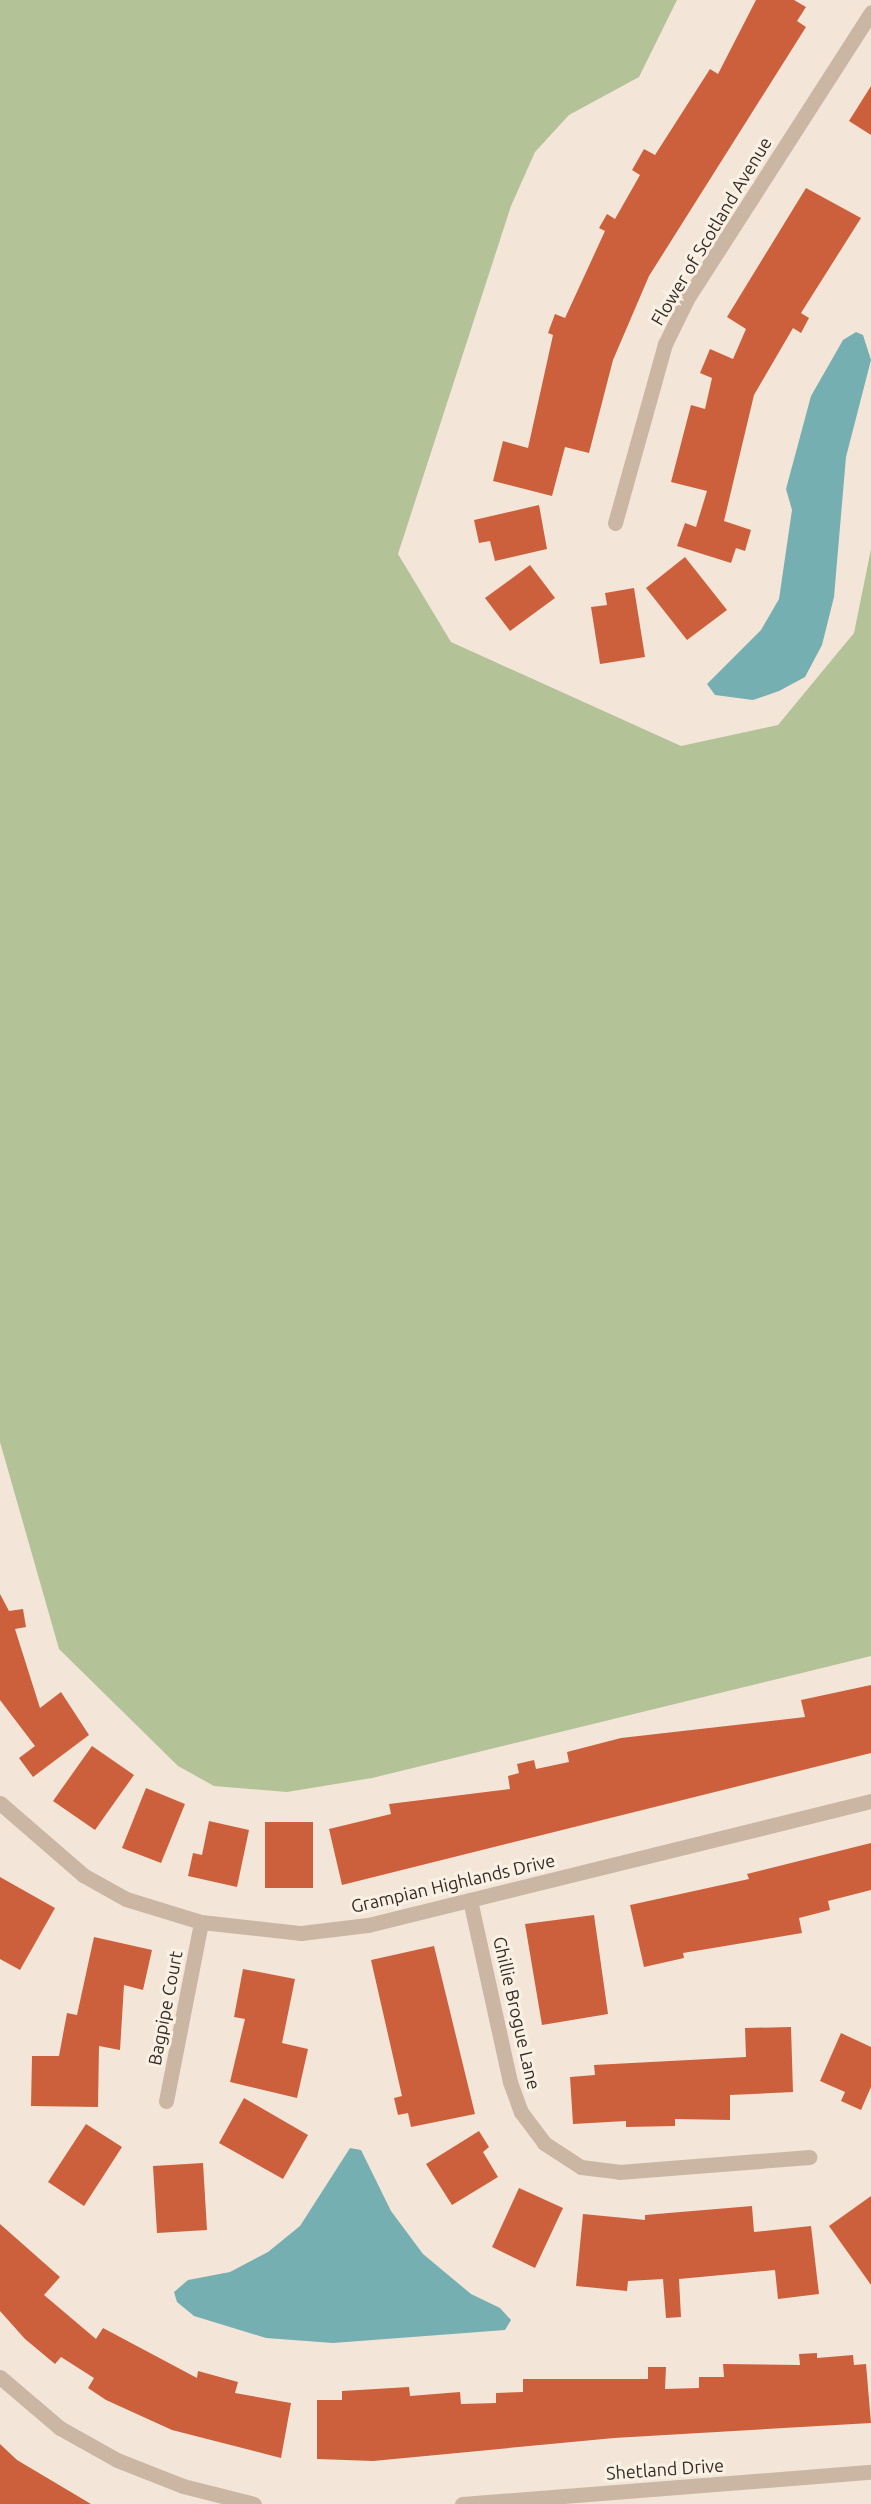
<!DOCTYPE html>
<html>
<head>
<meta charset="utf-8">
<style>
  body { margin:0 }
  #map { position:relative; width:871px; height:2504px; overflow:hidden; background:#f3e6d8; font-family:Ubuntu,sans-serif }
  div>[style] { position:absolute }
  .green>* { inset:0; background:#b4c298 }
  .water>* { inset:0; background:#76afb1 }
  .building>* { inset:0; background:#cd603c }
  .street>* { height:15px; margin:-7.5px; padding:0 7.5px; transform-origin:7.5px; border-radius:7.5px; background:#cbb6a4 }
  span { translate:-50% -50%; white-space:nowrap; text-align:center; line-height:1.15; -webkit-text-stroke:6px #faf1e5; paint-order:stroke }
  .street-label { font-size:18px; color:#362b26 }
</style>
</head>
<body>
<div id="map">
  <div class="green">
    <i style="clip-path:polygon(0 0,677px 0,639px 77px,569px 115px,535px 152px,511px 206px,398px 554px,451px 642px,681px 746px,778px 725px,854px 633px,871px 549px,871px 1656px,372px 1778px,287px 1792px,214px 1786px,178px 1766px,59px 1649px,0 1442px)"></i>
  </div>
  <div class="water">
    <i style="clip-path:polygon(856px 332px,863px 335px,871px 360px,846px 457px,834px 597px,822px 645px,805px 677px,779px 691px,753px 700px,715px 695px,707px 684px,761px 630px,779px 599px,792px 510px,786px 489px,811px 396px,843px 340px)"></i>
    <i style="clip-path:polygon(350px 2148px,361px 2150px,391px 2211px,423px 2254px,471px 2294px,500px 2308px,511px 2320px,505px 2330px,333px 2343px,266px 2338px,194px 2316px,177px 2302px,174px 2292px,188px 2280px,230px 2272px,268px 2252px,300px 2226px)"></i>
  </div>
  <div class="building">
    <i style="clip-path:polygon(756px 0,794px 0,806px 7px,797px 21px,806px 27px,649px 276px,613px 360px,589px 453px,565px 447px,552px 496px,493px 481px,503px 441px,528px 448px,553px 335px,548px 333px,555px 314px,565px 318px,605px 231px,599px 228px,607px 214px,615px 219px,640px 175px,632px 170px,644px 149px,655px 155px,710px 69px,718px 74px)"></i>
    <i style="clip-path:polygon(871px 86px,871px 135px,849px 121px)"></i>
    <i style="clip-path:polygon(806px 188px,861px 218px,801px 313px,809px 318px,801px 333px,793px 328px,754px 395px,724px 521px,751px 530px,745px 551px,736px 548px,731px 563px,677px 546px,685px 523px,696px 527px,707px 491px,671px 482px,691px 405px,705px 409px,712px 378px,700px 373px,710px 349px,733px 359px,746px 329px,727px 317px)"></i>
    <i style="clip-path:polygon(539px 505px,547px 549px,495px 561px,490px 541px,479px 543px,474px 520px)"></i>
    <i style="clip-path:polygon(685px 557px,727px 610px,687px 640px,646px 588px)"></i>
    <i style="clip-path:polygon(530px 565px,555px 598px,510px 631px,485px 598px)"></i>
    <i style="clip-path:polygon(634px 588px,645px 657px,600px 664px,591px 607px,607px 605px,605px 593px)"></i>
    <i style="clip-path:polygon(0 1594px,9px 1611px,23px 1609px,26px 1627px,15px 1629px,40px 1708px,61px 1692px,89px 1735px,33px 1777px,19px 1758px,35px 1746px,0 1700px)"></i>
    <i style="clip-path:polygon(871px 1685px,871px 1753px,342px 1885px,329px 1829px,391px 1814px,389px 1804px,510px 1789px,508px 1776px,519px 1773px,517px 1764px,534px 1760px,536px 1769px,569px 1762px,567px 1752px,621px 1738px,805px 1717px,801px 1700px)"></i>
    <i style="clip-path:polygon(92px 1746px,134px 1775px,95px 1830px,53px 1801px)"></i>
    <i style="clip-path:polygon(146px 1788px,185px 1804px,161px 1863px,122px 1848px)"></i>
    <i style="clip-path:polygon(209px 1821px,249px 1830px,237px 1887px,188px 1876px,193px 1853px,202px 1855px)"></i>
    <i style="clip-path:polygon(265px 1822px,313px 1822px,313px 1888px,265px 1888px)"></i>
    <i style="clip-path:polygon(871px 1843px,871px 1890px,828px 1901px,830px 1910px,799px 1918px,802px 1933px,683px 1953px,684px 1958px,644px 1967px,630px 1905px,749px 1879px,747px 1874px)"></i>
    <i style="clip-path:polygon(0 1877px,55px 1908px,20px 1970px,0 1959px)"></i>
    <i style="clip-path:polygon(594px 1915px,608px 2014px,542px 2025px,525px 1924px)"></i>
    <i style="clip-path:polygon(94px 1937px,152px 1950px,143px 1990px,124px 1985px,120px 2050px,99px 2046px,98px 2107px,31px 2106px,32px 2056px,59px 2056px,67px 2013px,77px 2015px)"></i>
    <i style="clip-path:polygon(434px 1946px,475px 2114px,411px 2127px,408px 2113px,398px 2115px,394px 2098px,402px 2096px,371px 1960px)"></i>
    <i style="clip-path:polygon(243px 1969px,295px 1979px,282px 2043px,308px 2049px,297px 2098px,230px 2082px,245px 2019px,234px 2017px)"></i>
    <i style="clip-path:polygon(791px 2027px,793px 2092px,730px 2095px,730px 2120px,675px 2119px,675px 2126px,626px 2127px,626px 2121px,573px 2124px,570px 2077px,595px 2075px,594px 2065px,746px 2057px,745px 2028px)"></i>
    <i style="clip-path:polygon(841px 2033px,871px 2047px,871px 2087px,861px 2110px,841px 2101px,845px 2092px,820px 2081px)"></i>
    <i style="clip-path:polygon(244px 2098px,308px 2135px,283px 2179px,219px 2143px)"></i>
    <i style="clip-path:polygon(86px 2124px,122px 2147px,84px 2206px,48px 2182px)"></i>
    <i style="clip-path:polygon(479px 2131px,489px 2147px,483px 2152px,498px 2177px,452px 2205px,426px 2164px)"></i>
    <i style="clip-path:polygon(203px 2163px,207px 2230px,157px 2233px,153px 2166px)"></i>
    <i style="clip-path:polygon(519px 2188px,563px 2208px,535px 2268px,492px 2247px)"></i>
    <i style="clip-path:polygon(871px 2196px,871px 2285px,829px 2226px)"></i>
    <i style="clip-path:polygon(752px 2206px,754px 2232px,811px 2226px,819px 2294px,778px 2299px,775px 2270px,679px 2279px,681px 2317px,666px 2318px,663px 2279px,628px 2281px,627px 2291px,576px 2286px,583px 2214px,645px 2220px,645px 2215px)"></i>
    <i style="clip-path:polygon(0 2224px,60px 2277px,44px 2295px,96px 2339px,103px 2328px,197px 2378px,198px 2371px,238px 2382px,235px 2393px,291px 2403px,281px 2458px,172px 2430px,106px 2400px,88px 2388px,94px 2378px,61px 2357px,55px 2364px,25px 2339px,0 2311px)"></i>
    <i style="clip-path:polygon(817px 2353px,817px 2358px,853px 2355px,854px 2365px,866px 2364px,871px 2423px,614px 2438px,373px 2461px,317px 2459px,317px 2400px,342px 2400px,342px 2391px,409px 2387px,410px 2396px,460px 2392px,461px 2404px,496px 2403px,496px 2393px,523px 2392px,523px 2379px,648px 2379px,648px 2367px,666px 2367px,665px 2389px,699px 2388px,699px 2377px,724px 2377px,723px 2364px,800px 2365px,799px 2354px)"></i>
    <i style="clip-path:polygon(0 2444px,17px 2460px,91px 2504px,0 2504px)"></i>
  </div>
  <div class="street">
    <i style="left:615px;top:523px;width:186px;rotate:-74.4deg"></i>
    <i style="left:665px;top:344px;width:50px;rotate:-63.9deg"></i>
    <i style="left:687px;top:299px;width:341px;rotate:-57.3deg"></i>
    <i style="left:0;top:1803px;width:110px;rotate:40.9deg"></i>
    <i style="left:83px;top:1875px;width:49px;rotate:29.2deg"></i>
    <i style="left:126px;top:1899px;width:78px;rotate:17deg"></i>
    <i style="left:201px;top:1922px;width:101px;rotate:6.3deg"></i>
    <i style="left:301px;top:1933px;width:67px;rotate:-6.8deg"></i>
    <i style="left:368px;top:1925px;width:518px;rotate:-13.85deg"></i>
    <i style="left:470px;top:1900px;width:186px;rotate:77.6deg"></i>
    <i style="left:510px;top:2082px;width:32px;rotate:70deg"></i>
    <i style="left:521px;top:2112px;width:39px;rotate:53deg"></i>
    <i style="left:544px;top:2143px;width:44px;rotate:33deg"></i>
    <i style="left:581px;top:2167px;width:38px;rotate:7deg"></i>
    <i style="left:619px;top:2172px;width:191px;rotate:-4.5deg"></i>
    <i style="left:166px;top:2101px;width:182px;rotate:-78.9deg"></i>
    <i style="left:0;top:2377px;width:79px;rotate:40.4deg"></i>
    <i style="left:60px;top:2428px;width:65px;rotate:29.3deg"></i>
    <i style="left:117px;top:2460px;width:71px;rotate:21.5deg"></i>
    <i style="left:183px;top:2486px;width:73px;rotate:14.2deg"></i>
    <i style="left:462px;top:2504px;width:410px;rotate:-4.5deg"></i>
  </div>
  <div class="street-label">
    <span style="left:711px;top:231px;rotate:-59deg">Flower of Scotland Avenue</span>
    <span style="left:453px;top:1883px;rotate:-13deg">Grampian Highlands Drive</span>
    <span style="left:165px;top:2008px;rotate:-79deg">Bagpipe Court</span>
    <span style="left:517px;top:2013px;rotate:77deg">Ghillie Brogue Lane</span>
    <span style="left:665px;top:2469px;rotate:-4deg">Shetland Drive</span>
  </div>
</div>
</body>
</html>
